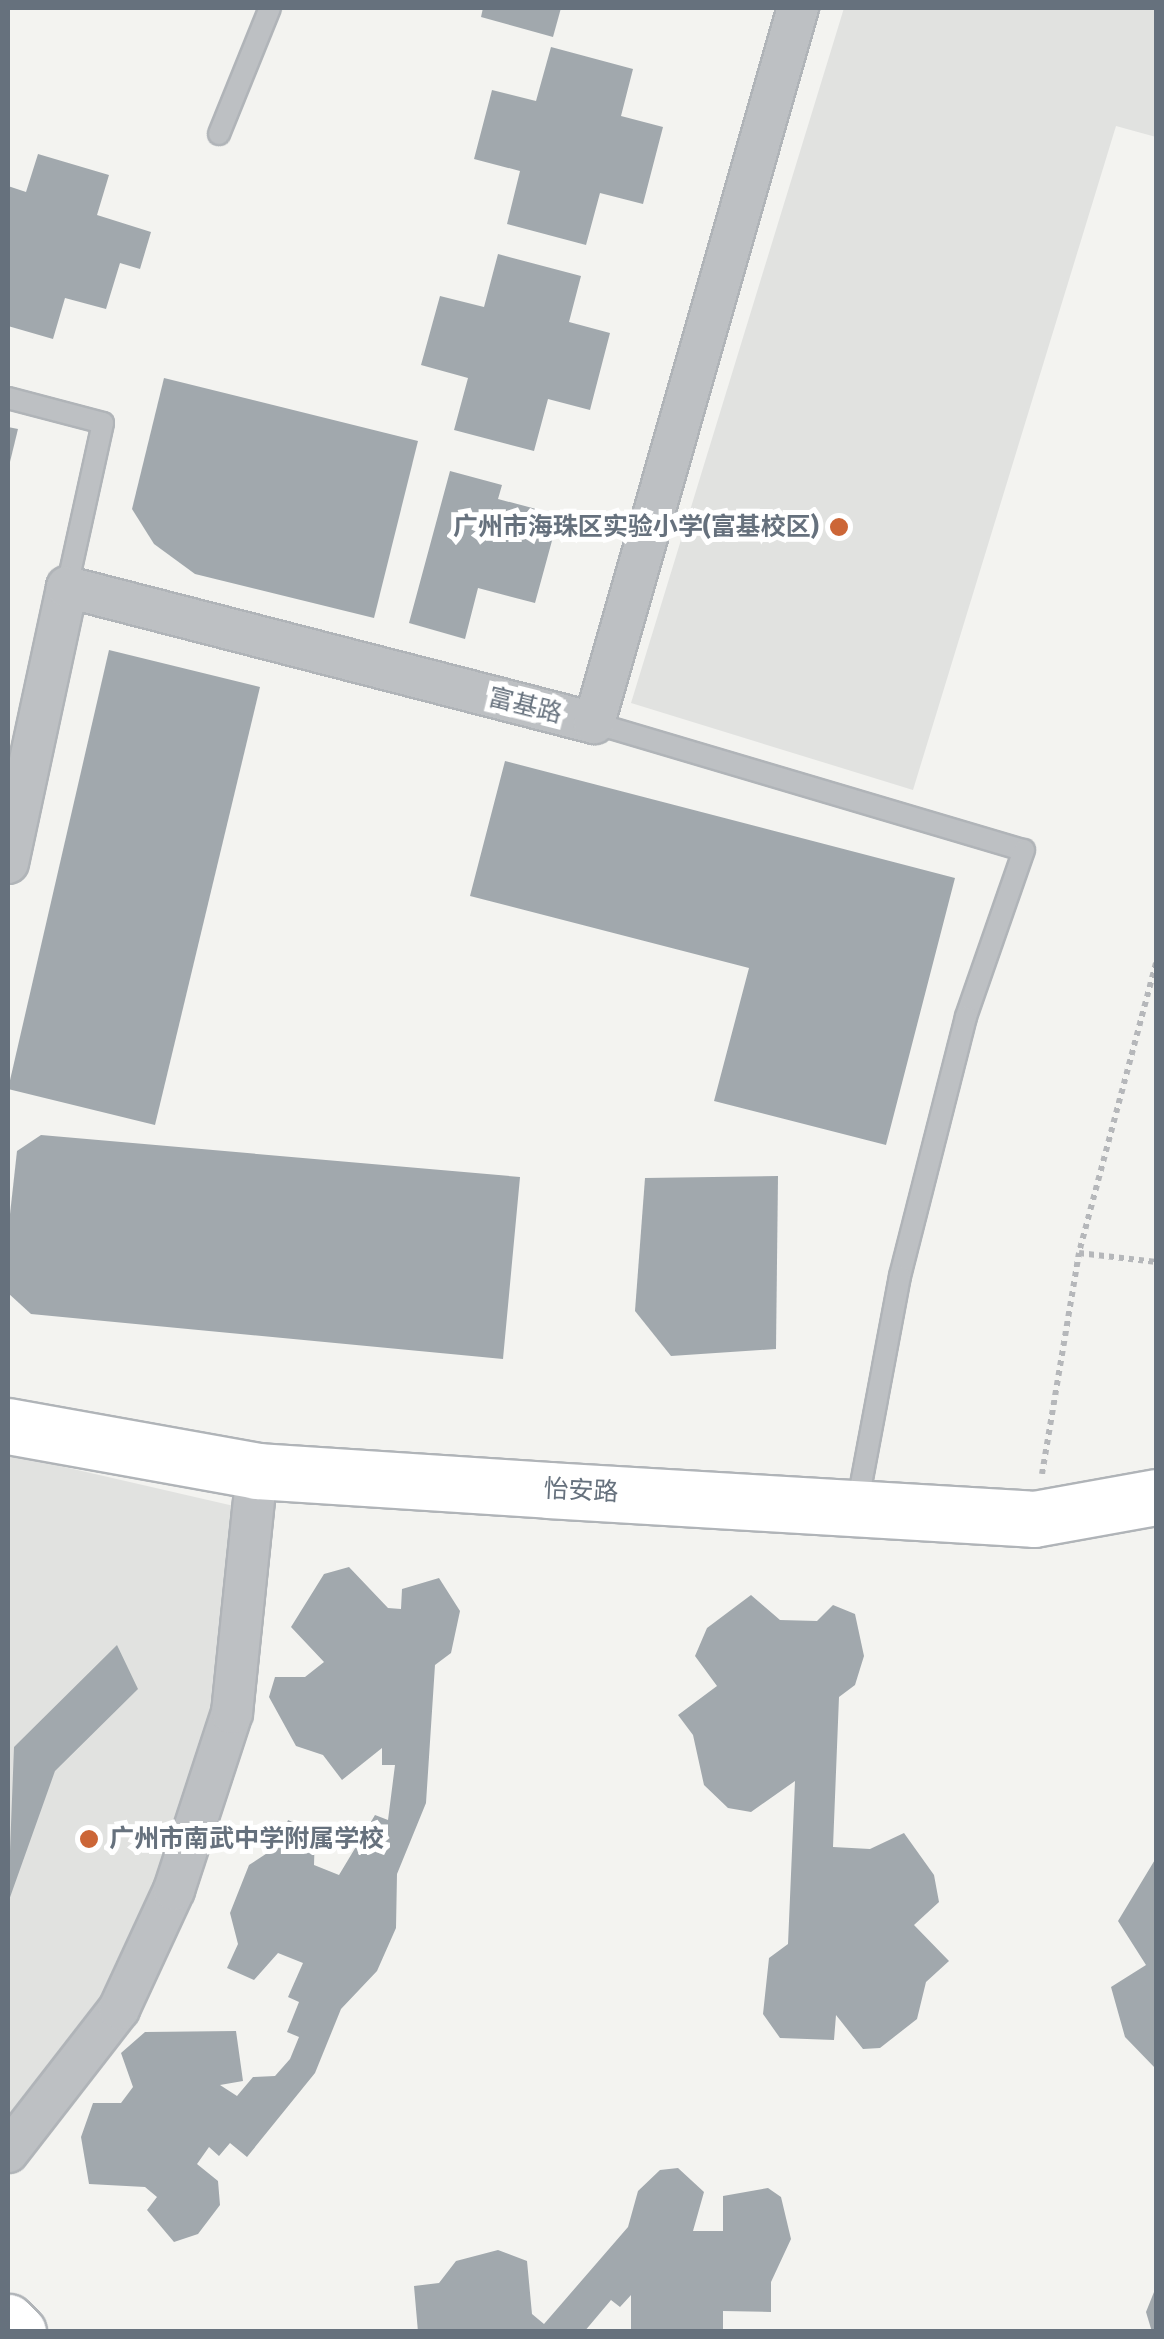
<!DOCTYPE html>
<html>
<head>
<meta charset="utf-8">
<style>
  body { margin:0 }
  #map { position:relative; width:1164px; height:2339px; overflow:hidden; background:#f3f3f0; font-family:"Fira Sans","Noto Sans SC",sans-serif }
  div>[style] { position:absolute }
  .built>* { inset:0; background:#e1e2e0 }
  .building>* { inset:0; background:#a1a8ad }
  .path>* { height:6px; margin-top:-3px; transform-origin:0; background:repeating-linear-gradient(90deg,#b5b7ba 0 5px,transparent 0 10px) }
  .roads { filter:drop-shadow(2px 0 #b0b4b8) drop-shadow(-2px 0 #b0b4b8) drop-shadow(0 2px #b0b4b8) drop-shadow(0 -2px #b0b4b8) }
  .lane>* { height:20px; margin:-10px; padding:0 10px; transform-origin:10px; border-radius:10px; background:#bdc0c3 }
  .street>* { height:40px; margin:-20px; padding:0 20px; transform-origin:20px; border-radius:20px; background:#bdc0c3 }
  .secondary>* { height:55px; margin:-27.5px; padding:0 27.5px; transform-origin:27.5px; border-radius:27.5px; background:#fff }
  .primary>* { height:55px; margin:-27.5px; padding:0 27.5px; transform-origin:27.5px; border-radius:27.5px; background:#fff }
  .dots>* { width:28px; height:28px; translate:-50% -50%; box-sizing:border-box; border:5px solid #fff; border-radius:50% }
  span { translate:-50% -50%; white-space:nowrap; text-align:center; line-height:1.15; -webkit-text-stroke:10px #fff; paint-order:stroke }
  .poi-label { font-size:25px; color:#66717d; font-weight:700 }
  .right { translate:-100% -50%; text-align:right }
  .left { translate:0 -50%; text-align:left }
  .street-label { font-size:25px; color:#66717d }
  .frame { position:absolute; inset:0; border:10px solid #66717d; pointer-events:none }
</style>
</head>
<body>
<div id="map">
  <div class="built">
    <i style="clip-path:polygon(844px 8px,1156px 8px,1156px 137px,1116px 126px,913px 790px,631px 703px)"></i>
    <i style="clip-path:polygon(8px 1454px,234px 1506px,218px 1707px,123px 1970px,8px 2116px)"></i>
  </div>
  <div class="building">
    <i style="clip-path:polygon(483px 8px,561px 8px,553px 37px,481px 17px)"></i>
    <i style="clip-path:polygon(551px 47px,633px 69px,621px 116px,663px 127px,643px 204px,600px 193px,586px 245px,507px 224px,520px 171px,474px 159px,492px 90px,536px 101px)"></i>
    <i style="clip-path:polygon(38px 154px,109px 175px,97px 215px,151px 232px,140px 269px,120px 263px,106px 309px,65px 298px,53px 339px,8px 326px,8px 186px,26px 192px)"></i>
    <i style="clip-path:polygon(498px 254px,581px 276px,569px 322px,610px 333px,590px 410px,548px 399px,534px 451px,454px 430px,468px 378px,421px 365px,440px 296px,484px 307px)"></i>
    <i style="clip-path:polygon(164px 378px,418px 441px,374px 618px,195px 574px,154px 544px,132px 509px)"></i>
    <i style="clip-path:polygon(8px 427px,18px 429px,9px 466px,8px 466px)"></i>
    <i style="clip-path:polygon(450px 471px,502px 485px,498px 499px,559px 515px,535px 603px,478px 588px,465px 639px,409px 623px)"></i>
    <i style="clip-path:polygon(109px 650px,260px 687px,155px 1125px,8px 1089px)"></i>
    <i style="clip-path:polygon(505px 761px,955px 878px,886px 1145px,714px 1101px,749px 968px,470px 896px)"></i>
    <i style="clip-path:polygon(41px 1135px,520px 1177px,503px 1359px,31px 1314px,8px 1293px,8px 1232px,17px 1151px)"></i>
    <i style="clip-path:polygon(778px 1176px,776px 1349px,671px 1356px,635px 1311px,645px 1178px)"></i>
    <i style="clip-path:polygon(349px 1567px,388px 1608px,401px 1609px,402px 1589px,439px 1578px,460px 1611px,451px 1653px,435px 1665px,426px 1803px,397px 1874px,396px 1928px,377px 1971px,341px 2009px,315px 2073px,247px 2157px,230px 2143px,219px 2156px,209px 2147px,197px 2164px,218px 2181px,220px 2205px,198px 2234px,174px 2242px,147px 2210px,157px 2197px,145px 2187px,89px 2184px,81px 2137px,93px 2103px,121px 2103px,133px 2087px,121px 2053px,145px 2032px,236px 2031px,243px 2081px,220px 2085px,237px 2096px,253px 2077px,275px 2076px,290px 2059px,299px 2037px,287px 2032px,299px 2002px,288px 1997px,303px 1963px,278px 1953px,254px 1980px,227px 1968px,238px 1944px,230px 1913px,249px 1865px,278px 1846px,288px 1820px,315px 1831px,314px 1865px,339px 1875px,375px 1815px,388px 1820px,395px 1765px,382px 1765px,382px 1748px,342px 1780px,323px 1755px,296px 1746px,269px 1697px,275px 1677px,305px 1677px,324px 1662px,291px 1627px,324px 1574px)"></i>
    <i style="clip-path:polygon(751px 1595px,780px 1620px,817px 1621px,833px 1605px,855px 1614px,864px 1656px,855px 1685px,839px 1697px,833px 1847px,870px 1849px,904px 1833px,934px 1875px,939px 1902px,914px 1925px,949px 1961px,926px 1982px,917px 2019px,880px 2048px,863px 2049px,836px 2015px,834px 2040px,780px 2038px,763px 2014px,769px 1958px,788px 1944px,795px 1781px,751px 1812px,728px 1808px,704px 1785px,693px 1735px,678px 1715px,717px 1686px,695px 1656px,707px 1628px)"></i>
    <i style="clip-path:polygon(117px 1645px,138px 1689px,55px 1771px,8px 1903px,14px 1747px)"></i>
    <i style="clip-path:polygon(1156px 1858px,1156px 2069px,1125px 2037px,1111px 1987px,1146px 1965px,1118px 1921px)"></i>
    <i style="clip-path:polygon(678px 2168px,704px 2192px,693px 2231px,723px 2231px,723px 2196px,768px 2188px,781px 2197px,791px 2239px,771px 2282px,771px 2312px,723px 2311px,723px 2332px,631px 2332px,631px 2295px,620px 2307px,611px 2300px,584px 2332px,418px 2332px,414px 2286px,439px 2283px,456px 2261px,498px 2250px,527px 2261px,532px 2314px,544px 2324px,628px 2227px,638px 2191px,660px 2170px)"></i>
    <i style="clip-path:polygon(1156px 2287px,1156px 2332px,1152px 2332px,1146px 2312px)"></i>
  </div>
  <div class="path">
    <i style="left:1156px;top:963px;width:300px;rotate:104.9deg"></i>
    <i style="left:1079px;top:1253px;width:78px;rotate:6.7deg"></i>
    <i style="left:1042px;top:1474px;width:224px;rotate:-80.5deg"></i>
  </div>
  <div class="roads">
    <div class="lane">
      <i style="left:219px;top:134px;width:136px;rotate:-68deg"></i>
      <i style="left:8px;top:398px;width:98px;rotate:14.7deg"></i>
      <i style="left:103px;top:423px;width:168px;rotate:102.4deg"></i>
      <i style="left:594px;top:723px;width:448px;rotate:16.5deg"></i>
      <i style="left:1024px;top:850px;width:177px;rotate:109.2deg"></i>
      <i style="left:966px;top:1017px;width:267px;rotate:104.3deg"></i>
      <i style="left:900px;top:1276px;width:234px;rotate:100.6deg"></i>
    </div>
    <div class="street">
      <i style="left:8px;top:863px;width:282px;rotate:-77.9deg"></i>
      <i style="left:67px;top:587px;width:544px;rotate:14.47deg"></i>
      <i style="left:594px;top:723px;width:744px;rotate:-74.08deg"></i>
      <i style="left:8px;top:2152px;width:181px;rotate:-52.2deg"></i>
      <i style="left:119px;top:2009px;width:131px;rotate:-65.2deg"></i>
      <i style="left:174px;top:1890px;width:186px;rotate:-71.9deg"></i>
      <i style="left:232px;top:1713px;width:243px;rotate:-84.1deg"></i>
    </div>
    <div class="secondary">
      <i style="left:8px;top:1426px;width:253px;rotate:10.2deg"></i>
      <i style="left:257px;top:1471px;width:292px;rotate:3.7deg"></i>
      <i style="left:548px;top:1490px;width:487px;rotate:3.4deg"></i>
      <i style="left:1034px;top:1519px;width:124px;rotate:-10.2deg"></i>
    </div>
    <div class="primary">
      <i style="left:8px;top:2322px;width:14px;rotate:45deg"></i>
    </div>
  </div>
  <div class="dots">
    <i style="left:839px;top:527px;background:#cc6637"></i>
    <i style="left:89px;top:1839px;background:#cc6637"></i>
  </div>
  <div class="poi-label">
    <span class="right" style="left:819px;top:527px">广州市海珠区实验小学(富基校区)</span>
    <span class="left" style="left:109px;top:1839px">广州市南武中学附属学校</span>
  </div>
  <div class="street-label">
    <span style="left:525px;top:706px;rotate:14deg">富基路</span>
    <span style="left:581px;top:1491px;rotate:3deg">怡安路</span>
  </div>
  <div class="frame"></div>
</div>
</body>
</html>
